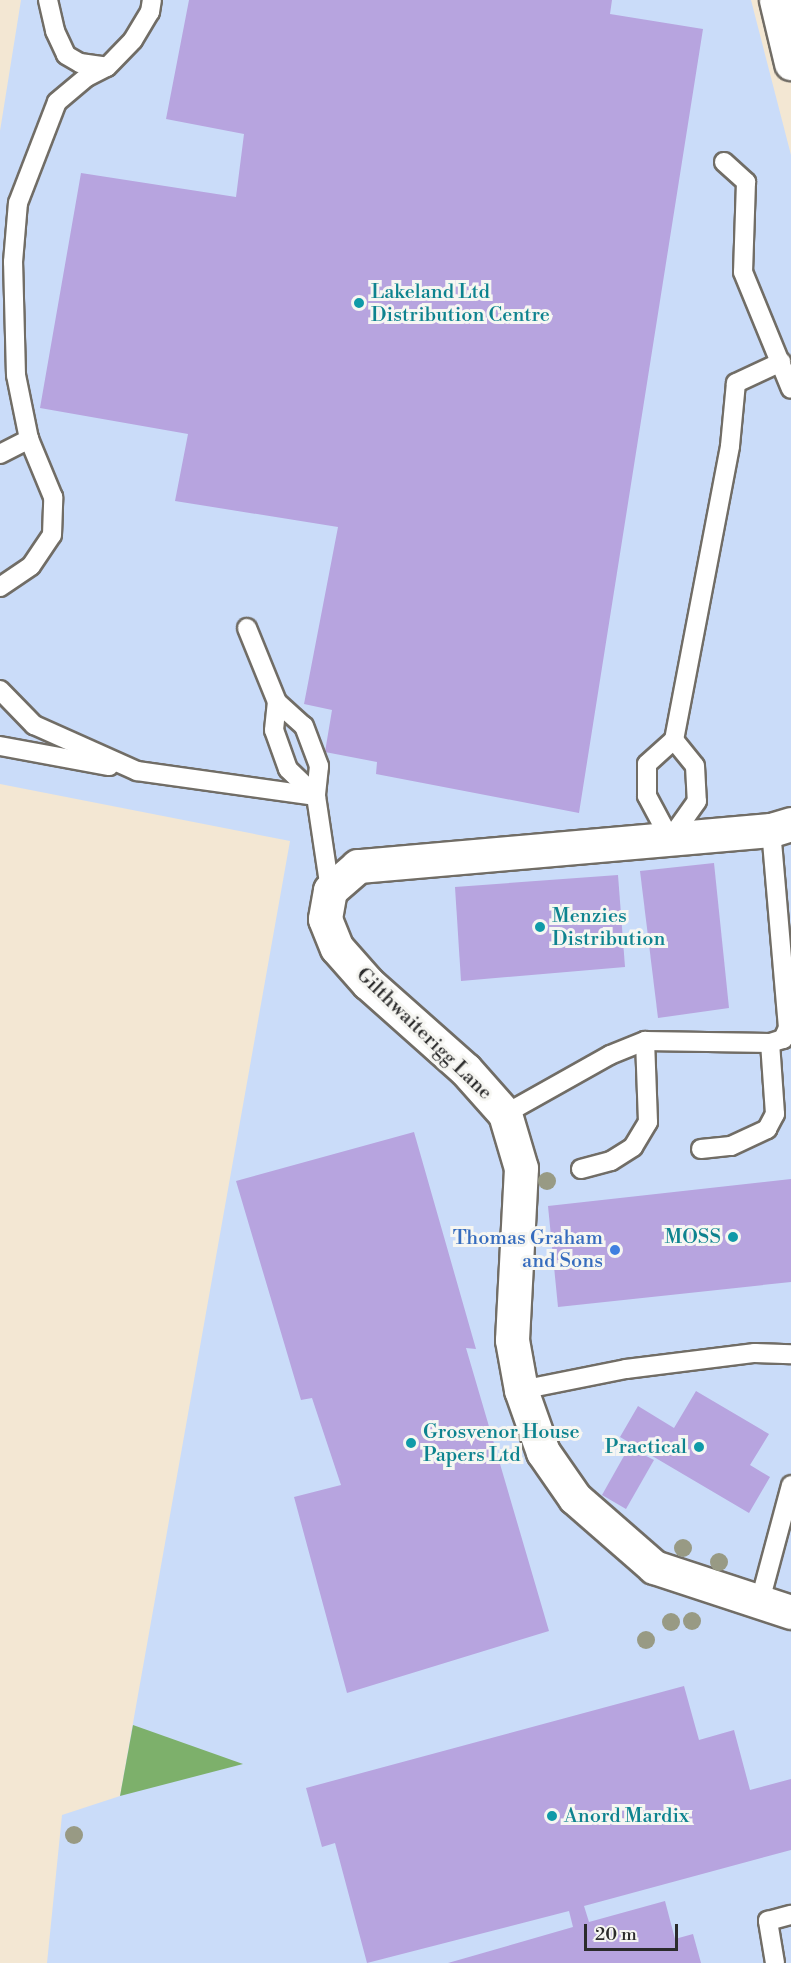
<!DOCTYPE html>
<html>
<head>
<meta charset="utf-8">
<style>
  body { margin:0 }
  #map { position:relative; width:791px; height:1963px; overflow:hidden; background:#f3e7d3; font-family:"Libre Bodoni",serif }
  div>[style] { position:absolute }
  .built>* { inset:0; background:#cadcf9 }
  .forest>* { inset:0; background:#7db06b }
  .building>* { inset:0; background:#b7a4df }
  .roads { filter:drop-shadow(2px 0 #716d66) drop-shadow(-2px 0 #716d66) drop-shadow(0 2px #716d66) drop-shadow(0 -2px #716d66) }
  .service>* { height:18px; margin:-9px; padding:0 9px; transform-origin:9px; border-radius:9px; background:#fff }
  .minor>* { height:33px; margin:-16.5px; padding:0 16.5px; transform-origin:16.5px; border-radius:16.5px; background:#fff }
  .trees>* { width:18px; height:18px; margin:-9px; border-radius:50%; background:#989a84 }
  .dots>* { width:16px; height:16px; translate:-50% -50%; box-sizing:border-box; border:3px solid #f6f6f2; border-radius:50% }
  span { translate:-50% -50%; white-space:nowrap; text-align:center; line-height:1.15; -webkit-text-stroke:6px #f6f6f2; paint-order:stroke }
  .culture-label { font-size:20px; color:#0d838f }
  .left { translate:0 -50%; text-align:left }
  .right { translate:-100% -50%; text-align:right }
  .street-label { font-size:20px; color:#2b2b2b }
  .shop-label { font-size:20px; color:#366cbe }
  .scale { position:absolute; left:584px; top:1924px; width:94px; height:27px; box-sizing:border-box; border:3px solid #2b2b2b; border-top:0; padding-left:8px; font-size:18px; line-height:21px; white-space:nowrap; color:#2b2b2b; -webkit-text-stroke:4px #f6f6f2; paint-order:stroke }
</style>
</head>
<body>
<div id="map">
  <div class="built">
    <i style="clip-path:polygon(21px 0,751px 0,791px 155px,791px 1963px,47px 1963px,62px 1815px,120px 1796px,290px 841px,0 784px,0 131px)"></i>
  </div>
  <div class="forest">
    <i style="clip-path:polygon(133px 1725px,243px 1764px,120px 1796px)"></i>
  </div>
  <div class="building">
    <i style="clip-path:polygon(189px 0,612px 0,610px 14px,703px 29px,579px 813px,376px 774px,377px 762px,325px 752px,332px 710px,304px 704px,338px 527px,175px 501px,188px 434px,40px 408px,81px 173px,236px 197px,244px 134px,166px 119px)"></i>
    <i style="clip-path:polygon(714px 863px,729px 1008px,658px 1018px,640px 871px)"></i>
    <i style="clip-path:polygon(618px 875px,625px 967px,461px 981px,455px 887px)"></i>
    <i style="clip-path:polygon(414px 1132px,476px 1349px,466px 1348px,549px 1631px,347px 1693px,294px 1497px,341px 1485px,312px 1398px,301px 1400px,236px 1181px)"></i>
    <i style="clip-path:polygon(791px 1179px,791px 1282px,558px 1307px,548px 1206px)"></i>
    <i style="clip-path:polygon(696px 1391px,769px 1434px,750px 1465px,770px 1477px,749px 1513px,620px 1437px,638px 1406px,674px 1428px)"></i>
    <i style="clip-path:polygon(629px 1447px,654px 1460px,626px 1509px,602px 1495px)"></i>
    <i style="clip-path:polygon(684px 1686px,699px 1740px,734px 1730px,750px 1790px,791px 1779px,791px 1850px,584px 1906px,589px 1922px,665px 1901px,675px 1939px,693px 1934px,701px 1963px,448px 1963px,573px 1927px,569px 1911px,367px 1963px,335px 1843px,322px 1847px,306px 1788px)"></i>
  </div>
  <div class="roads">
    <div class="service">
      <i style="left:48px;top:0;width:32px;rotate:77deg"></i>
      <i style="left:55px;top:31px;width:26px;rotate:65deg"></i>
      <i style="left:66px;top:55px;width:16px;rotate:30deg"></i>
      <i style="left:80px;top:63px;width:27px;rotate:8deg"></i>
      <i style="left:724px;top:162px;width:30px;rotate:42deg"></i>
      <i style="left:746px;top:182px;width:90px;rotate:91.9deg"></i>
      <i style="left:743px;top:272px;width:126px;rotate:67.7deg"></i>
      <i style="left:0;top:454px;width:33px;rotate:-27deg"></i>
      <i style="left:0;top:587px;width:37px;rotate:-34deg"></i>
      <i style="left:31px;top:566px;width:37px;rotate:-56deg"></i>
      <i style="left:52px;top:535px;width:38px;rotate:-88deg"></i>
      <i style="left:53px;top:497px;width:63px;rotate:-112.5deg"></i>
      <i style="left:29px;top:439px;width:65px;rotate:-101.5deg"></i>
      <i style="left:16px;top:375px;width:113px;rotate:-91.5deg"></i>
      <i style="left:13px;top:262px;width:59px;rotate:-85.2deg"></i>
      <i style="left:18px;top:203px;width:108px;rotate:-68.9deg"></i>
      <i style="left:57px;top:102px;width:39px;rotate:-40deg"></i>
      <i style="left:87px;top:77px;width:22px;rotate:-27deg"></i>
      <i style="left:107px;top:67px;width:37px;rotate:-46deg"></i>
      <i style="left:133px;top:40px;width:33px;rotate:-59deg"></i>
      <i style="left:150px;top:12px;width:12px;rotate:-81deg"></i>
      <i style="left:247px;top:628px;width:80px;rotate:67.9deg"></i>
      <i style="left:0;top:690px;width:49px;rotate:45.8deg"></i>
      <i style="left:34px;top:725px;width:113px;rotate:24.1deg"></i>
      <i style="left:137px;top:771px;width:181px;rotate:8deg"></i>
      <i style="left:316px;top:796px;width:95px;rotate:81.5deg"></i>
      <i style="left:277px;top:702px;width:36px;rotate:42deg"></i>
      <i style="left:304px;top:726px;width:43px;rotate:69.4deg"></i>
      <i style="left:319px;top:766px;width:30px;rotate:96deg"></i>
      <i style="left:316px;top:796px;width:39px;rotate:-136deg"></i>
      <i style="left:288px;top:769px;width:41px;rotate:-109.7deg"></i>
      <i style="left:274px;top:730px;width:28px;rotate:-84deg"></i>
      <i style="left:674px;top:740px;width:299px;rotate:-79.2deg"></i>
      <i style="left:730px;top:446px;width:63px;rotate:-84.6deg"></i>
      <i style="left:736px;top:383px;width:50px;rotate:-25deg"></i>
      <i style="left:674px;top:740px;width:33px;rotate:51deg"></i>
      <i style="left:695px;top:766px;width:35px;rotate:87deg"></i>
      <i style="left:697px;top:801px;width:47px;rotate:125.4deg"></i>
      <i style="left:670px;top:839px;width:49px;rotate:-118.1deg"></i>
      <i style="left:647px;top:796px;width:32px;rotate:-90deg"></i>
      <i style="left:647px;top:764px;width:36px;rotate:-42deg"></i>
      <i style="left:0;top:746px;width:111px;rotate:10.4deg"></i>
      <i style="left:505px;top:1114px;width:120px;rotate:-29.3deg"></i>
      <i style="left:610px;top:1055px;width:38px;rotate:-22deg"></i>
      <i style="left:645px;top:1041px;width:125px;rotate:0.9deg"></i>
      <i style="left:770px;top:1043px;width:14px;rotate:-17deg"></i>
      <i style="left:783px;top:1039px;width:12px;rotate:-66deg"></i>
      <i style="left:788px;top:1028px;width:199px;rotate:-94.9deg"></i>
      <i style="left:701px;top:1149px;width:30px;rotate:-6deg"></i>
      <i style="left:731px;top:1146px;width:40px;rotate:-25deg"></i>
      <i style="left:767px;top:1129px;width:17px;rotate:-62deg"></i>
      <i style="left:775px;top:1114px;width:71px;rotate:-94deg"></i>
      <i style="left:581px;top:1169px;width:31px;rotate:-15deg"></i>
      <i style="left:611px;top:1161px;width:26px;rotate:-32deg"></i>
      <i style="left:633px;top:1147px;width:29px;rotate:-59deg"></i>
      <i style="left:648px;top:1122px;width:81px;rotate:-92.1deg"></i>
      <i style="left:521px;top:1390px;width:107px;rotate:-11.3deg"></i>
      <i style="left:626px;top:1369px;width:130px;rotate:-7.1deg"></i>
      <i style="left:755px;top:1353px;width:36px;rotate:2deg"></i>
      <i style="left:760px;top:1601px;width:120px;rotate:-75deg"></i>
      <i style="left:775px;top:1963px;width:43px;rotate:-99.5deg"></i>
      <i style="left:768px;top:1921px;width:24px;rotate:-15deg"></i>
    </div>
    <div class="minor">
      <i style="left:776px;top:0;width:65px;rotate:76.6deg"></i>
      <i style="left:791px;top:824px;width:21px;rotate:163deg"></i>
      <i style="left:771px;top:830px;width:415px;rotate:175deg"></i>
      <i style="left:358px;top:866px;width:37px;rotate:139deg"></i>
      <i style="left:330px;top:890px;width:29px;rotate:100deg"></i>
      <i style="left:325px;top:919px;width:31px;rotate:68deg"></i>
      <i style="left:337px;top:948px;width:47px;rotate:48.5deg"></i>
      <i style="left:368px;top:983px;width:130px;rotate:41.6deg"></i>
      <i style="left:465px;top:1069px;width:60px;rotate:48.4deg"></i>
      <i style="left:505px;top:1114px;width:56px;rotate:73.5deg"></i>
      <i style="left:521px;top:1168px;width:172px;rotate:93deg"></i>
      <i style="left:512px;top:1340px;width:51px;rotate:79.8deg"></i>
      <i style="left:521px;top:1390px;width:66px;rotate:70.5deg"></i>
      <i style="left:543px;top:1452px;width:56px;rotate:55.2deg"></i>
      <i style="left:575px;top:1498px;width:105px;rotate:41.1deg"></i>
      <i style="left:654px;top:1567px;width:144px;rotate:18.2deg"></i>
    </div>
  </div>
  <div class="trees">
    <i style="left:547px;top:1181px"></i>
    <i style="left:683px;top:1548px"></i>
    <i style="left:719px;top:1562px"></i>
    <i style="left:692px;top:1621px"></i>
    <i style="left:671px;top:1622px"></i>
    <i style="left:646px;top:1640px"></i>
    <i style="left:74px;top:1835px"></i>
  </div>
  <div class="dots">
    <i style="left:359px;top:303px;background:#0f9aa8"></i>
    <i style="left:540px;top:927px;background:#0f9aa8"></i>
    <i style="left:733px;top:1237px;background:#0f9aa8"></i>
    <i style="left:615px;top:1250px;background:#3f7fe0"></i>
    <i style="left:411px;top:1443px;background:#0f9aa8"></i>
    <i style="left:699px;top:1447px;background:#0f9aa8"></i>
    <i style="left:552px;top:1816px;background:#0f9aa8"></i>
  </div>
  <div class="culture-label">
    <span class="left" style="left:371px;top:304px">Lakeland Ltd<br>Distribution Centre</span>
    <span class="left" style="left:552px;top:928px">Menzies<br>Distribution</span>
    <span class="right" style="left:721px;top:1237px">MOSS</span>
    <span class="left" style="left:423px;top:1444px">Grosvenor House<br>Papers Ltd</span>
    <span class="right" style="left:687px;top:1447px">Practical</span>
    <span class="left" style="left:564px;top:1816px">Anord Mardix</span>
  </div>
  <div class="street-label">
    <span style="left:424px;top:1034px;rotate:44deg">Gilthwaiterigg Lane</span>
  </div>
  <div class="shop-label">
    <span class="right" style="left:603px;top:1250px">Thomas Graham<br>and Sons</span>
  </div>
  <div class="scale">20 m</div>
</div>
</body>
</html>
